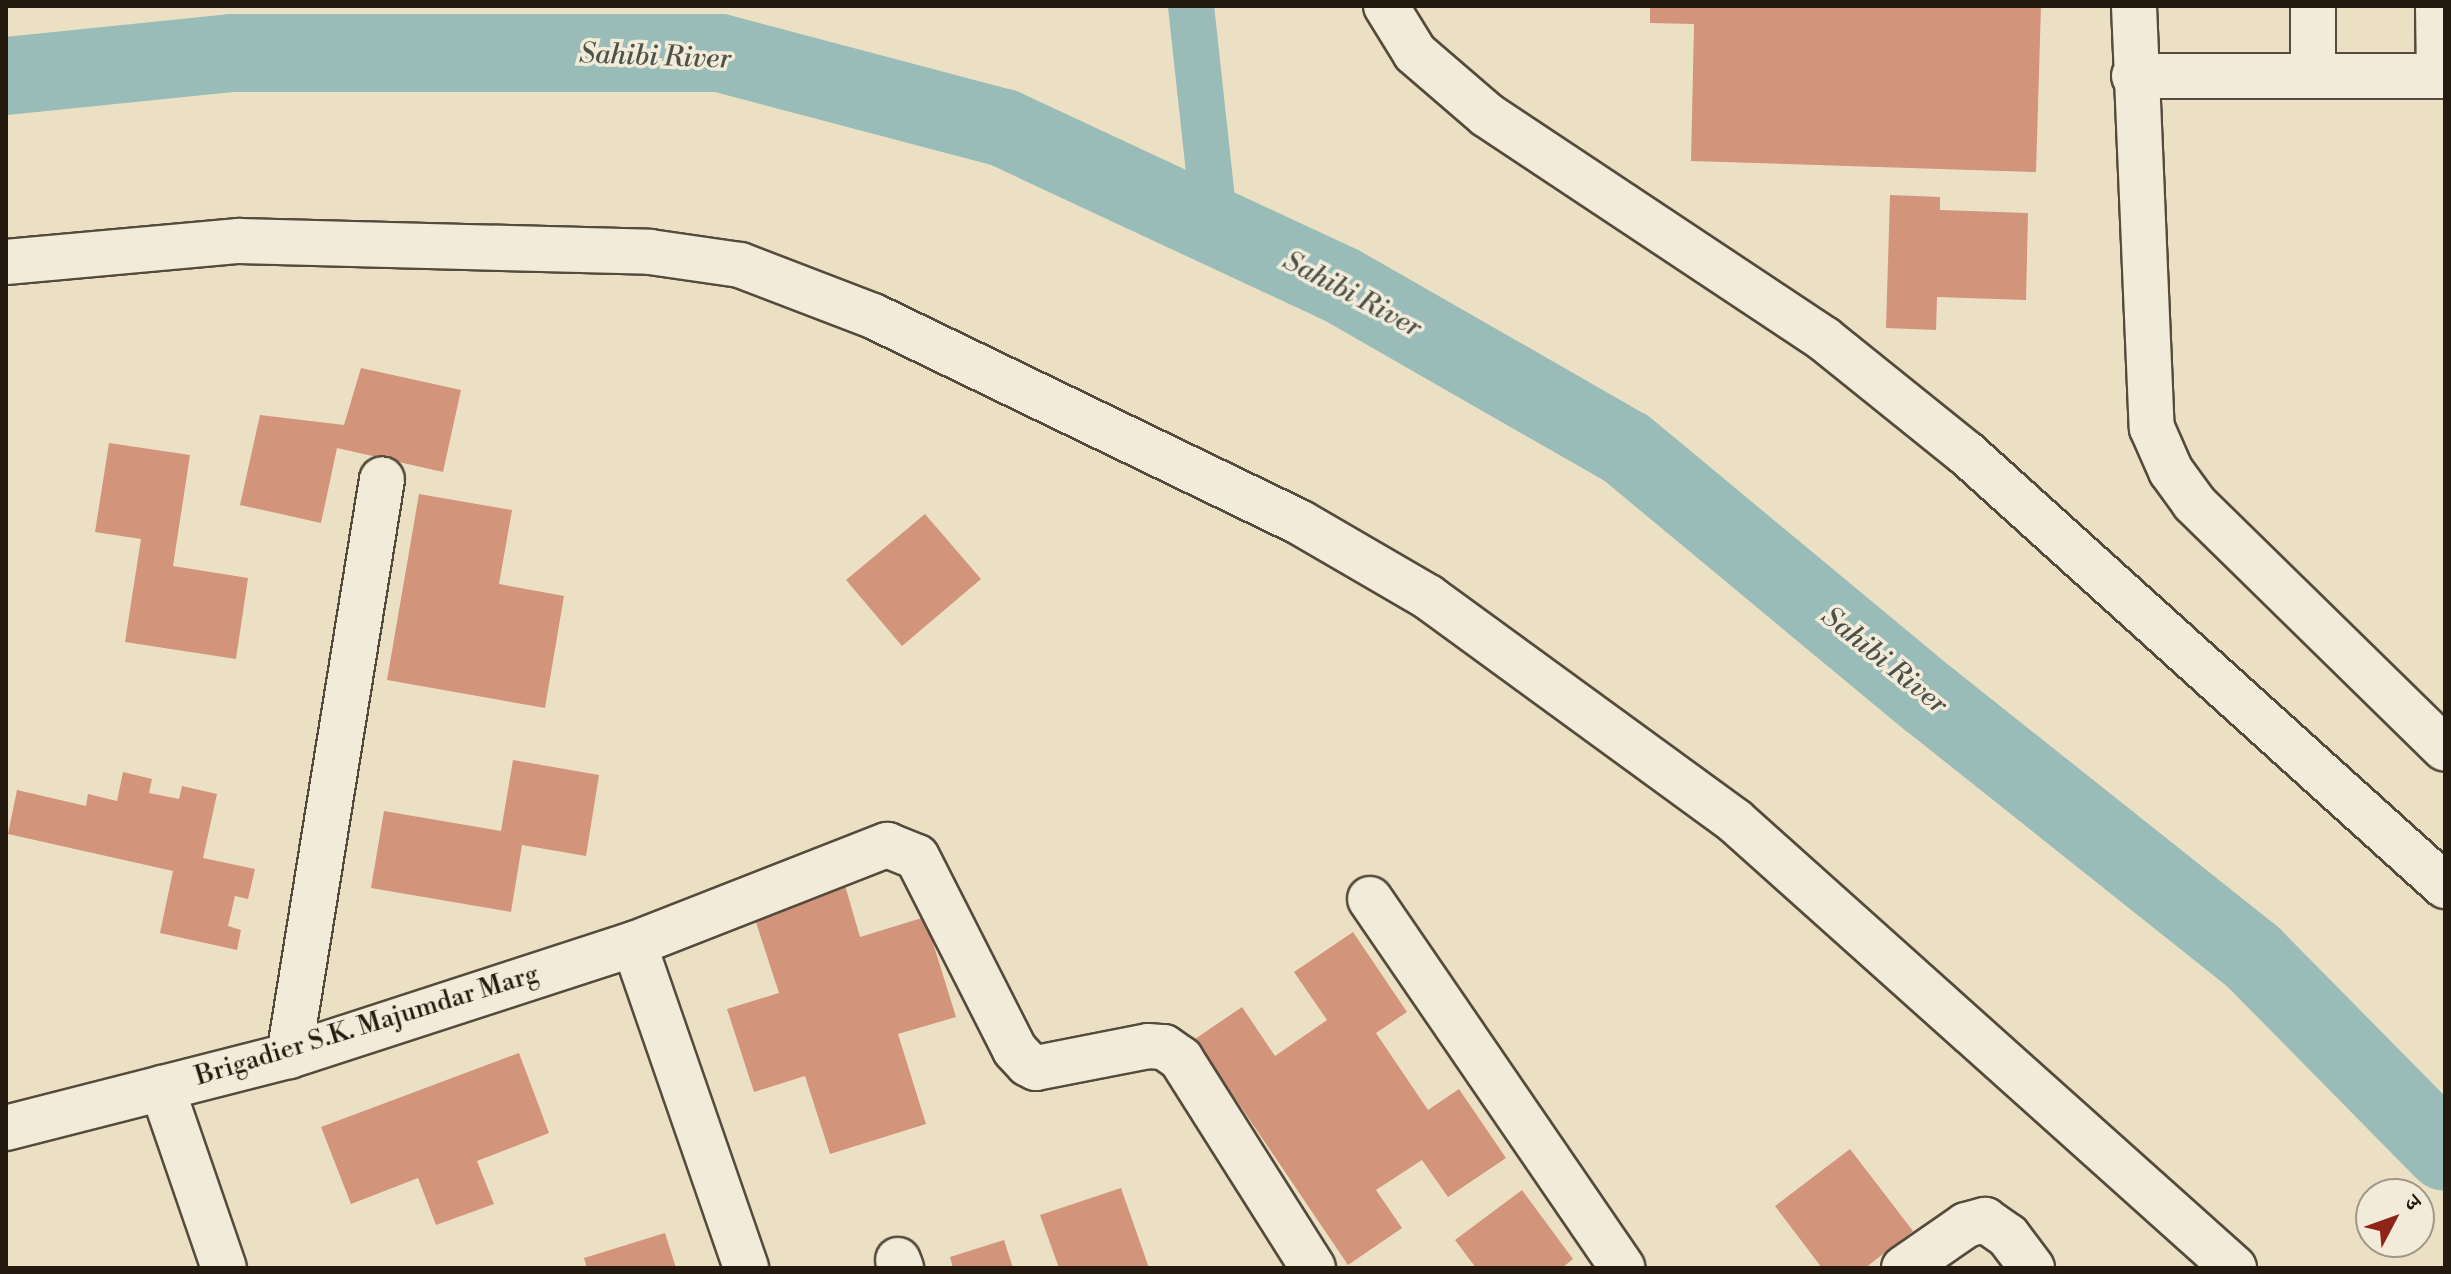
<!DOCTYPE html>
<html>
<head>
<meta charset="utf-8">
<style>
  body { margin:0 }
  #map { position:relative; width:2451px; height:1274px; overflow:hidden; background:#ece0c4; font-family:"Libre Bodoni","Noto Serif Devanagari",serif }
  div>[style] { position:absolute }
  .canal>* { height:46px; margin:-23px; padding:0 23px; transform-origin:23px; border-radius:23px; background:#99bcb9 }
  .river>* { height:78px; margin:-39px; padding:0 39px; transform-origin:39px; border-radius:39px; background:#99bcb9 }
  .building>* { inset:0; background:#d3947c }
  .roads { filter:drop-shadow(2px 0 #554b3c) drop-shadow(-2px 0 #554b3c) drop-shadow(0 2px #554b3c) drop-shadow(0 -2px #554b3c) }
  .minor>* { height:44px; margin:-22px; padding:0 22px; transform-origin:22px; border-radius:22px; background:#f3ebd9 }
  span { translate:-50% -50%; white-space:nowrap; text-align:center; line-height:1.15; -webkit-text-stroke:7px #f3ebd9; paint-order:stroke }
  .street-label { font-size:26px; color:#23190f }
  .water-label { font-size:28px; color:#4c524a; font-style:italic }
  .frame { position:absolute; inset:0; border:8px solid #23190f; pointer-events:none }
  .north { position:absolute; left:2355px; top:1178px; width:80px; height:80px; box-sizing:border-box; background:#f3ebd9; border:2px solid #a09788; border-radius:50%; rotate:49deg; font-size:22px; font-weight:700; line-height:32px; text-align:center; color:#23190f }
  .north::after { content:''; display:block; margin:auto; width:28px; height:36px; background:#8f2418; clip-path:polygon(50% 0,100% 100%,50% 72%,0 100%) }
</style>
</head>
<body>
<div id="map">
  <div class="canal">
    <i style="left:1191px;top:6px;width:222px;rotate:83.8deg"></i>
  </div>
  <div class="river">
    <i style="left:6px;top:76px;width:227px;rotate:-5.8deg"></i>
    <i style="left:232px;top:53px;width:488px"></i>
    <i style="left:720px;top:53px;width:294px;rotate:14.8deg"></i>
    <i style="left:1004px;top:128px;width:372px;rotate:25deg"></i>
    <i style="left:1341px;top:285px;width:328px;rotate:29.8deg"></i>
    <i style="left:1626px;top:448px;width:395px;rotate:39.7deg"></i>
    <i style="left:1930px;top:700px;width:411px;rotate:38.5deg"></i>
    <i style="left:2252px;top:956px;width:275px;rotate:45.4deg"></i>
  </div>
  <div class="building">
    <i style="clip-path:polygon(1650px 6px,2041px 6px,2036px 172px,1691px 161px,1694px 24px,1650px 23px)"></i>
    <i style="clip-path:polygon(1890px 195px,1940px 197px,1940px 210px,2028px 213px,2026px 300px,1937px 297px,1936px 330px,1886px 328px)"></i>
    <i style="clip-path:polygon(361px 368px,461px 390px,443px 472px,337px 448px,321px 523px,240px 505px,260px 415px,344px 425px)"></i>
    <i style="clip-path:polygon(109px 443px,190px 455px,173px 566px,248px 578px,236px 659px,125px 642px,141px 539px,95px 532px)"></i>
    <i style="clip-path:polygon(419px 494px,512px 510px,499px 584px,564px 596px,545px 708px,387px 680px)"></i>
    <i style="clip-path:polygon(925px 514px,981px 579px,902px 646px,846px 580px)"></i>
    <i style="clip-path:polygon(513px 760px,599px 775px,586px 856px,522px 845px,511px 912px,371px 888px,384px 811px,501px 831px)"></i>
    <i style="clip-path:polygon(123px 772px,152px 779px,149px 793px,179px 799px,182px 786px,217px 794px,203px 858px,255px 869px,248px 899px,235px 896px,228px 926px,241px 930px,237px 950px,160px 933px,173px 871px,8px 834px,17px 790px,86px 806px,88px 794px,117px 801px)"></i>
    <i style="clip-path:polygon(844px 882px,860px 937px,925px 917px,956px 1017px,898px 1034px,926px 1124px,830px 1154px,805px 1076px,754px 1092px,727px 1009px,779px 993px,752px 910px)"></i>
    <i style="clip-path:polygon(1353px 932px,1407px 1012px,1376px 1033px,1428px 1110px,1459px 1089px,1506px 1158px,1448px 1197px,1422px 1160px,1376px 1190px,1402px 1228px,1348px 1265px,1195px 1039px,1242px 1007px,1275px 1056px,1327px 1020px,1294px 972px)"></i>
    <i style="clip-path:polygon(519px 1053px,549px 1133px,477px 1161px,494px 1204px,436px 1225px,418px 1178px,351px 1204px,321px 1127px)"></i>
    <i style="clip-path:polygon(1850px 1149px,1913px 1231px,1865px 1268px,1822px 1268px,1775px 1206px)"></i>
    <i style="clip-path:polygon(1121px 1188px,1149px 1268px,1059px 1268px,1040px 1215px)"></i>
    <i style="clip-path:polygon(1522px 1190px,1573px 1259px,1562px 1268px,1476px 1268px,1455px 1240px)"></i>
    <i style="clip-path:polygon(665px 1233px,676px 1268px,587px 1268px,584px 1258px)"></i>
    <i style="clip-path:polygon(1004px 1240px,1013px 1268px,953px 1268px,950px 1257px)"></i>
  </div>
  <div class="roads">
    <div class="minor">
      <i style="left:1386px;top:6px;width:55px;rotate:58.3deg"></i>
      <i style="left:1415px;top:53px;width:95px;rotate:40.7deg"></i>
      <i style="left:1487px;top:115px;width:405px;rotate:33.6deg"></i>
      <i style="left:1824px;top:339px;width:182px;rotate:38.8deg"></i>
      <i style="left:1966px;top:453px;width:646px;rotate:42.11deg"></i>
      <i style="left:2134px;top:6px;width:422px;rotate:87.6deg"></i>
      <i style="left:2152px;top:428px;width:47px;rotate:66.2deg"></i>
      <i style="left:2171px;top:471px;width:39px;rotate:54deg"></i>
      <i style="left:2194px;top:503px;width:351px;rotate:44.4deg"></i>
      <i style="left:2438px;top:6px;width:69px;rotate:89.2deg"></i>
      <i style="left:2313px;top:74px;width:68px;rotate:-90deg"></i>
      <i style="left:2134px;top:76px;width:311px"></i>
      <i style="left:6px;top:262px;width:234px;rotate:-5.2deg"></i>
      <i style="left:239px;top:241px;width:411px;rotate:1.5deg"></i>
      <i style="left:650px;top:252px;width:91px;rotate:8.2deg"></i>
      <i style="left:740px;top:265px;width:142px;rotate:21deg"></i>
      <i style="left:873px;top:316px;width:475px;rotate:25.8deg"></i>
      <i style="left:1301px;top:523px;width:147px;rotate:30.2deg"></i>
      <i style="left:1428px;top:597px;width:380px;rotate:36.1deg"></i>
      <i style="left:1735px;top:821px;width:670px;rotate:41.85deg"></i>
      <i style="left:1370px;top:899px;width:447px;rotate:55.6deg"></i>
      <i style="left:634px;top:944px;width:343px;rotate:70.9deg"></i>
      <i style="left:289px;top:1056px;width:584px;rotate:-80.84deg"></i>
      <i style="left:162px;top:1088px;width:190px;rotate:71deg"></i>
      <i style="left:6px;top:1128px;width:292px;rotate:-14.3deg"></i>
      <i style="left:289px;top:1056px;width:363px;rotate:-18deg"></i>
      <i style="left:634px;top:944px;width:272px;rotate:-21.4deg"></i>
      <i style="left:887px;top:845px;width:32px;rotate:22deg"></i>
      <i style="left:917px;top:857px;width:216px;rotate:63.1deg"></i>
      <i style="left:1015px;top:1050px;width:19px;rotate:47deg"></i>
      <i style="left:1028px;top:1064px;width:9px;rotate:27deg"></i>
      <i style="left:1036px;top:1068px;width:114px;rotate:-11.1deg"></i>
      <i style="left:1148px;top:1046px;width:16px;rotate:4deg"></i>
      <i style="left:1164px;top:1047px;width:21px;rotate:35deg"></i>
      <i style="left:1181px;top:1059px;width:247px;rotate:57.7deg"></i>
      <i style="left:898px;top:1260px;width:9px;rotate:69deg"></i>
      <i style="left:1904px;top:1268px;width:75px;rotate:-34.7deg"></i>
      <i style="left:1966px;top:1225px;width:20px;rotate:-15deg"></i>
      <i style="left:1985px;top:1220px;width:28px;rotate:35deg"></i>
      <i style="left:2008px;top:1236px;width:40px;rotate:53deg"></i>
    </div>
  </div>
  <div class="street-label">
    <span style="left:367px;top:1026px;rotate:-17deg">Brigadier S.K. Majumdar Marg</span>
  </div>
  <div class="water-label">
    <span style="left:655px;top:57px;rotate:2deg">Sahibi River</span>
    <span style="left:1352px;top:295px;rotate:28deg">Sahibi River</span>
    <span style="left:1884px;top:661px;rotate:39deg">Sahibi River</span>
  </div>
  <div class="frame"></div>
  <div class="north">उ</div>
</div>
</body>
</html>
